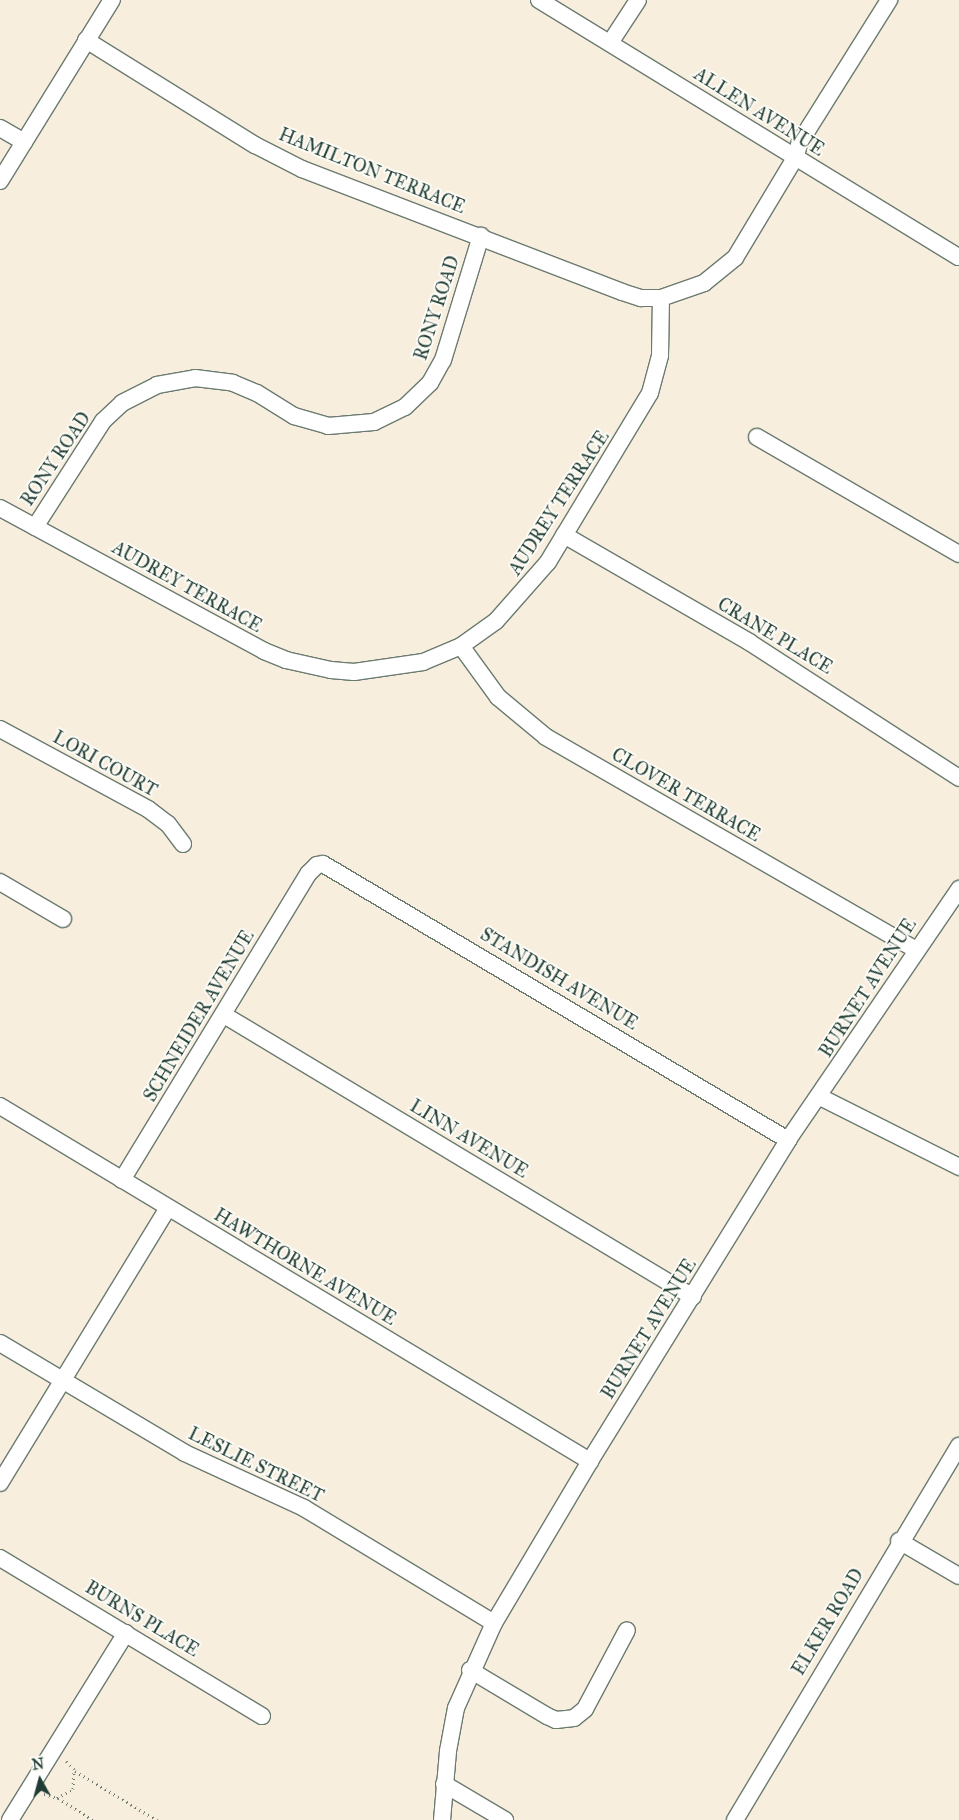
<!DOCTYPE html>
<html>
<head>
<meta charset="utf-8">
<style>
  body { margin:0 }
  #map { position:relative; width:959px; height:1820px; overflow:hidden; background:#f8eede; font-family:"IM FELL Great Primer",serif }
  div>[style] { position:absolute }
  .path>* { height:3px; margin-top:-1.5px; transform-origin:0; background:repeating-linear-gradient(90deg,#6b7b70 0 1px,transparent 0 5px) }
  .roads { filter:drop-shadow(1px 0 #6b7b70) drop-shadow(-1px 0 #6b7b70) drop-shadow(0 1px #6b7b70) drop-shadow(0 -1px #6b7b70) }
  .minor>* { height:16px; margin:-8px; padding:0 8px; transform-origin:8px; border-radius:8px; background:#fff }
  span { translate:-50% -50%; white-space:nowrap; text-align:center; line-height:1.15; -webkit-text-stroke:4px #fdfcf7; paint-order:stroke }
  .street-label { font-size:18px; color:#1f3d34 }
  .north { position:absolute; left:15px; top:1755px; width:50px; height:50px; -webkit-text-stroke:4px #fdfcf7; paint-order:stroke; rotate:353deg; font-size:14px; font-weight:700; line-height:20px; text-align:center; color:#1f3d34 }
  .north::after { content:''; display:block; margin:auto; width:18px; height:22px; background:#1f3d34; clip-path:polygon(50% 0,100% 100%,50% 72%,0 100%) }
</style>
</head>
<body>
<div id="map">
  <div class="path">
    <i style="left:75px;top:1771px;width:96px;rotate:30.9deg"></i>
    <i style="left:44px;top:1794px;width:14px;rotate:17deg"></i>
    <i style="left:57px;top:1798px;width:18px;rotate:-29deg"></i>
    <i style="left:73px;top:1789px;width:20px;rotate:-87deg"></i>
    <i style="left:74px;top:1769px;width:11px;rotate:-135deg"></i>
    <i style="left:58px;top:1798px;width:41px;rotate:32.2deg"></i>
  </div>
  <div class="roads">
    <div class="minor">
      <i style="left:539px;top:0;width:492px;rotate:31.5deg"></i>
      <i style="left:86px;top:40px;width:199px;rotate:31.9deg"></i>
      <i style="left:255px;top:145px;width:53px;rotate:27.1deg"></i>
      <i style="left:302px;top:169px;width:343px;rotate:21deg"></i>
      <i style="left:622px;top:292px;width:20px;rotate:18deg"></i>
      <i style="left:641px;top:298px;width:20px"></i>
      <i style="left:661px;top:298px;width:46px;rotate:-19.2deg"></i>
      <i style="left:704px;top:283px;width:40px;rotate:-39deg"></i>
      <i style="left:735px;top:258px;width:117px;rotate:-59deg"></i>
      <i style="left:795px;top:158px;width:17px;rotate:-73deg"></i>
      <i style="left:800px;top:142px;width:168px;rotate:-57.9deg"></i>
      <i style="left:610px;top:43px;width:51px;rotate:-56.9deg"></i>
      <i style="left:0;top:128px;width:28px;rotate:30deg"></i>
      <i style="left:0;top:181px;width:213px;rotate:-58.3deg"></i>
      <i style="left:757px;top:437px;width:233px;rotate:30.1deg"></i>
      <i style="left:0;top:508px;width:300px;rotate:28.4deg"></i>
      <i style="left:264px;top:651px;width:24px;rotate:22deg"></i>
      <i style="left:286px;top:660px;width:46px;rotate:12.5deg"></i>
      <i style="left:331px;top:670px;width:23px;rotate:5deg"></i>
      <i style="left:354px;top:672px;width:70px;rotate:-8.2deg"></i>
      <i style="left:423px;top:662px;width:41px;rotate:-22.8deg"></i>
      <i style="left:461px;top:646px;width:43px;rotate:-35.5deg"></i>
      <i style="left:496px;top:621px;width:79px;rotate:-48.6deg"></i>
      <i style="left:548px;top:562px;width:197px;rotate:-58.9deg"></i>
      <i style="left:650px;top:393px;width:39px;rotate:-75deg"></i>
      <i style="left:660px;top:355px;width:57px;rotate:-89deg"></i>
      <i style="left:35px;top:527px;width:126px;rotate:-57.3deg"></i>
      <i style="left:103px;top:421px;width:26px;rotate:-43deg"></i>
      <i style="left:122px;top:403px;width:39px;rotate:-27deg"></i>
      <i style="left:157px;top:385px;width:39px;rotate:-10deg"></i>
      <i style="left:195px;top:378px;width:38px;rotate:7deg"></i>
      <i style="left:233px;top:383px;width:26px;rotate:23deg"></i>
      <i style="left:257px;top:393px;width:44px;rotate:31.9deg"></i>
      <i style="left:294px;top:416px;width:35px;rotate:16deg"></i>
      <i style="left:328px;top:426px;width:46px;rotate:-5deg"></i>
      <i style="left:374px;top:422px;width:34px;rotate:-26deg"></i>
      <i style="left:405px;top:407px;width:35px;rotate:-44deg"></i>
      <i style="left:430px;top:383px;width:26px;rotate:-61deg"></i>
      <i style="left:443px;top:360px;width:130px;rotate:-73deg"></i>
      <i style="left:564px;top:535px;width:214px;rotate:30deg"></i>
      <i style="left:749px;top:642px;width:250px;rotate:32.9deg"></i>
      <i style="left:461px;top:646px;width:63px;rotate:54deg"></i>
      <i style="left:498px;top:697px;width:62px;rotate:39.8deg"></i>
      <i style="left:546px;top:737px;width:427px;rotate:29.9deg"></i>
      <i style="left:0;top:729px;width:168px;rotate:28.4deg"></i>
      <i style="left:148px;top:809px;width:25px;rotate:37deg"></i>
      <i style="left:168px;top:824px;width:25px;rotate:53deg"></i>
      <i style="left:0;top:882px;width:73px;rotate:30.4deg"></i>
      <i style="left:224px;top:1015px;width:547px;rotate:31.02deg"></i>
      <i style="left:820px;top:1097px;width:156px;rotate:26.7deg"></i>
      <i style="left:0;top:1106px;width:689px;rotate:31.04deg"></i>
      <i style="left:122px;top:1180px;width:359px;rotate:-58.7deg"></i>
      <i style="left:309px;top:873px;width:11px;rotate:-45deg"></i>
      <i style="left:317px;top:865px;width:6px;rotate:-9deg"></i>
      <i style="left:323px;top:864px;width:541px;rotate:30.69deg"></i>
      <i style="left:0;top:1343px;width:215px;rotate:30.7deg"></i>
      <i style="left:185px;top:1453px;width:131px;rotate:24.8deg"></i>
      <i style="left:304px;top:1508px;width:222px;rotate:31.2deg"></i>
      <i style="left:0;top:1483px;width:322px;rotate:-58.6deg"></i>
      <i style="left:899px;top:1541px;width:69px;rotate:30.3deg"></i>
      <i style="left:0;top:1558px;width:306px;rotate:31.1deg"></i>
      <i style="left:470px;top:1670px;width:90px;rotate:30.9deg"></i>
      <i style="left:547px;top:1716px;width:10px;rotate:24deg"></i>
      <i style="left:556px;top:1720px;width:18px;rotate:-6deg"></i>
      <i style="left:574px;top:1718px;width:14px;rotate:-39deg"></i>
      <i style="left:585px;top:1709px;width:89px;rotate:-62deg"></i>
      <i style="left:444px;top:1784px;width:71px;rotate:30.5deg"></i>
      <i style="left:10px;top:1820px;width:220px;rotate:-58.2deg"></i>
      <i style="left:442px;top:1820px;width:69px;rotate:-85deg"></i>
      <i style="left:448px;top:1751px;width:44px;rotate:-79.5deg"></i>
      <i style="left:456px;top:1708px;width:93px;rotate:-65.9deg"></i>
      <i style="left:494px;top:1623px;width:188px;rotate:-59.3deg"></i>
      <i style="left:590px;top:1461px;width:377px;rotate:-58.3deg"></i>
      <i style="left:788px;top:1140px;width:304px;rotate:-55.7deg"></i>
      <i style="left:735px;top:1820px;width:436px;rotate:-59.1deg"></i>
    </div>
  </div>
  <div class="street-label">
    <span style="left:759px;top:112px;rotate:32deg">ALLEN AVENUE</span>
    <span style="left:372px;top:171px;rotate:22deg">HAMILTON TERRACE</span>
    <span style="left:437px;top:308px;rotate:-72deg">RONY ROAD</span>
    <span style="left:56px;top:459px;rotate:-56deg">RONY ROAD</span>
    <span style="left:559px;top:503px;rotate:-57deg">AUDREY TERRACE</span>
    <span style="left:187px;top:587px;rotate:29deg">AUDREY TERRACE</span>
    <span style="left:775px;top:636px;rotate:31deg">CRANE PLACE</span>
    <span style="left:105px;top:764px;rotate:29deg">LORI COURT</span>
    <span style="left:686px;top:795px;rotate:30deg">CLOVER TERRACE</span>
    <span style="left:559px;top:979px;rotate:31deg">STANDISH AVENUE</span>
    <span style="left:868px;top:988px;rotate:-57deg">BURNET AVENUE</span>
    <span style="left:199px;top:1016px;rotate:-59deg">SCHNEIDER AVENUE</span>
    <span style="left:469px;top:1139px;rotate:31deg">LINN AVENUE</span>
    <span style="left:305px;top:1267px;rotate:31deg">HAWTHORNE AVENUE</span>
    <span style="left:649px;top:1329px;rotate:-58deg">BURNET AVENUE</span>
    <span style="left:256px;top:1465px;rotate:26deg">LESLIE STREET</span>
    <span style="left:142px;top:1619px;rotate:31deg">BURNS PLACE</span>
    <span style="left:828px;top:1622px;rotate:-59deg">ELKER ROAD</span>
  </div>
  <div class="north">N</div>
</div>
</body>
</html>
